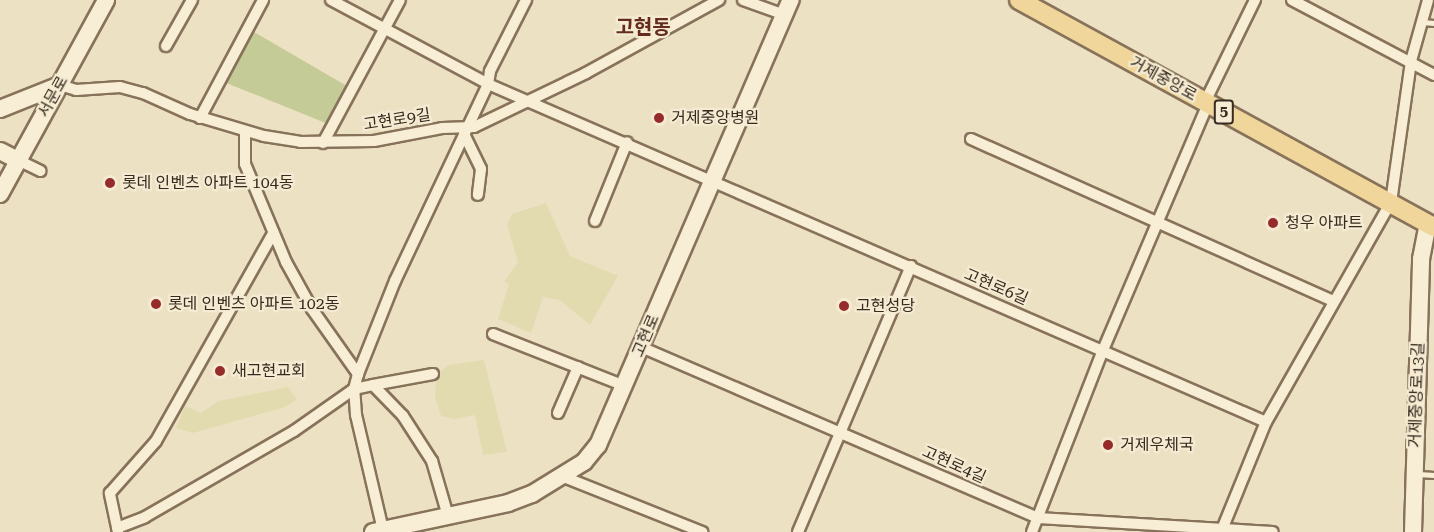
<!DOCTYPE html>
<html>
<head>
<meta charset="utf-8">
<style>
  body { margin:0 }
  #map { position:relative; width:1434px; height:532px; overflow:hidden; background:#ede1c3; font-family:"Roboto Serif","Noto Sans KR",serif }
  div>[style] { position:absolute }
  .farmland>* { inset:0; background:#e3dbb0 }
  .green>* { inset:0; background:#c5cb97 }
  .roads { filter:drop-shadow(2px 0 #87725a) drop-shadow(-2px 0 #87725a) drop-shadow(0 2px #87725a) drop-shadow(0 -2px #87725a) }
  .lane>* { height:5px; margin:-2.5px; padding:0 2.5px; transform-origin:2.5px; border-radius:2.5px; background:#f8eed6 }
  .street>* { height:10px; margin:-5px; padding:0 5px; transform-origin:5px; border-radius:5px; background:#f8eed6 }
  .secondary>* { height:16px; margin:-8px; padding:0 8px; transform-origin:8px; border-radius:8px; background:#f8eed6 }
  .primary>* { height:18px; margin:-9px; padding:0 9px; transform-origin:9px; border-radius:9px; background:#f0d69b }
  .dots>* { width:16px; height:16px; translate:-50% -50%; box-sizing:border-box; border:3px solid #f5ebd2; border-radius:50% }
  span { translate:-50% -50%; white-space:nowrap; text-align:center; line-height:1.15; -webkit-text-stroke:4.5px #f5ebd2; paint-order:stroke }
  .shield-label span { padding:2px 4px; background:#f5ebd2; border:2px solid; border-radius:4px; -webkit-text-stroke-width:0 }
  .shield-label { font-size:15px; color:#372a1e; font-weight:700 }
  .street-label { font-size:16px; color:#372a1e }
  .poi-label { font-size:16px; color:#372a1e }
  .left { translate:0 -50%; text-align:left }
  .quarter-label { font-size:20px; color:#632c1e; font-weight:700 }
</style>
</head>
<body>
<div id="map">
  <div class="farmland">
    <i style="clip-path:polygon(546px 203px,570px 256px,618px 276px,590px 325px,560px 300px,543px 297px,531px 333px,498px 319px,509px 284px,504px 282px,518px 262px,507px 224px,512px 214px)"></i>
    <i style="clip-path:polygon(484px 360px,507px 452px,483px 455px,475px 415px,454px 419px,441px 416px,435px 397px,436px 376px,448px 365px)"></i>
    <i style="clip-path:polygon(288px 387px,297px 399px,285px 407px,193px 433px,176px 428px,185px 406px,201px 413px,219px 401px)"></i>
  </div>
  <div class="green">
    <i style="clip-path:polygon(247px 28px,352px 89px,333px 126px,219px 80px)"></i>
  </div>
  <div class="roads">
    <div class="lane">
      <i style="left:1422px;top:22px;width:12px;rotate:5deg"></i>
      <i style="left:1418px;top:474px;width:16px;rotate:4deg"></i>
    </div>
    <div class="street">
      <i style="left:331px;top:0;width:178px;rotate:28.1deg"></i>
      <i style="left:488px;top:84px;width:848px;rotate:23.48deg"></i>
      <i style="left:743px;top:0;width:45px;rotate:19.7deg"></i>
      <i style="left:1292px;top:0;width:161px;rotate:27.8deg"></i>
      <i style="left:166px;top:46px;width:53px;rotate:-60.5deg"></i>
      <i style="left:60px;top:85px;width:17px;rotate:17deg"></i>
      <i style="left:76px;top:90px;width:44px;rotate:-3.9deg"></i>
      <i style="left:120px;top:87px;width:24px;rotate:15deg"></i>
      <i style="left:143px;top:93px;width:51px;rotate:24.1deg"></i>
      <i style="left:190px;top:114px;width:77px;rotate:16.6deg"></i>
      <i style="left:264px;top:136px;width:36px;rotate:9deg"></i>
      <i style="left:300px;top:142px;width:74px;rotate:-0.8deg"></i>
      <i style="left:374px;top:141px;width:69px;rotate:-10.8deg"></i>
      <i style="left:442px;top:128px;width:32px;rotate:-2deg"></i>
      <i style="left:474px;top:127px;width:124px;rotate:-25.7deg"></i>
      <i style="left:586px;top:73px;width:152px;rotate:-28.8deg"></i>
      <i style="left:1205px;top:102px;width:114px;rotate:-63.9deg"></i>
      <i style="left:200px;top:118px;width:134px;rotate:-61.9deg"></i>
      <i style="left:245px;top:132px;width:32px;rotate:90deg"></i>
      <i style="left:245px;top:164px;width:106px;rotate:67.3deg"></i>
      <i style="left:286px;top:262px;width:54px;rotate:61deg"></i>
      <i style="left:312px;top:309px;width:80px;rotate:54.7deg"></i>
      <i style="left:464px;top:134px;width:39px;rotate:64deg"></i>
      <i style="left:481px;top:169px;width:26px;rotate:97deg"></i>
      <i style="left:971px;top:139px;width:397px;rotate:24.1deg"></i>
      <i style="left:323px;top:143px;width:162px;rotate:-61.7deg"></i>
      <i style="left:18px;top:160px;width:25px;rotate:26deg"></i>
      <i style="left:595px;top:221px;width:85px;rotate:-67.9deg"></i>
      <i style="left:493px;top:334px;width:142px;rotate:21.5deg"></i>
      <i style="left:641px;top:347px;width:432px;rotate:23.3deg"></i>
      <i style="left:1038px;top:518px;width:235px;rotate:3.4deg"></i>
      <i style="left:373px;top:385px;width:61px;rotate:-10.4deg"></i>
      <i style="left:558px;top:413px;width:50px;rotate:-66.5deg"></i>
      <i style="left:564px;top:477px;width:149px;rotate:21.7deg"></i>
      <i style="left:117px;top:528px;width:30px;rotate:-21deg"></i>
      <i style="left:145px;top:517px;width:172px;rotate:-30deg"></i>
      <i style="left:294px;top:431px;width:73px;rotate:-35deg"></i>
      <i style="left:354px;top:389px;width:19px;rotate:-12deg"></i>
      <i style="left:373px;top:385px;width:43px;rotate:45.9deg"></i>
      <i style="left:403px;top:416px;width:54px;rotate:57.2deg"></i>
      <i style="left:432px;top:461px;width:57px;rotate:73.8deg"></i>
      <i style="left:383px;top:530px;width:118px;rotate:-103.2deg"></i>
      <i style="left:356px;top:415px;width:26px;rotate:-94deg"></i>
      <i style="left:354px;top:389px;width:16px;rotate:-75deg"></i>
      <i style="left:358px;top:374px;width:100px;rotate:-68.3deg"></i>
      <i style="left:395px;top:281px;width:218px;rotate:-64.7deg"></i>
      <i style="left:488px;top:84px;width:13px;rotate:-81deg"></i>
      <i style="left:490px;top:71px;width:80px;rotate:-63.1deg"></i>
      <i style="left:118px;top:532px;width:40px;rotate:-102deg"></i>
      <i style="left:110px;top:493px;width:69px;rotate:-48.5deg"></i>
      <i style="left:156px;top:441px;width:239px;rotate:-60.6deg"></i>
      <i style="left:798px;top:532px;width:289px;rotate:-67deg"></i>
      <i style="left:1032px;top:532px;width:195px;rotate:-68.7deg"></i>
      <i style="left:1103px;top:350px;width:267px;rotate:-66.9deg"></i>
      <i style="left:1221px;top:532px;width:119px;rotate:-67.8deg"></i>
      <i style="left:1266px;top:422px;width:253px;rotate:-60.4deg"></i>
      <i style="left:1391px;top:202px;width:142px;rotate:-81.9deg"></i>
      <i style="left:1411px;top:61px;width:63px;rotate:-74.4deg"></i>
    </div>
    <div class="secondary">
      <i style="left:0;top:109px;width:65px;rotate:-21.8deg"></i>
      <i style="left:0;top:151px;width:20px;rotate:27deg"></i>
      <i style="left:0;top:194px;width:221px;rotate:-61.3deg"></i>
      <i style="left:373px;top:532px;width:138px;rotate:-12.1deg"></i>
      <i style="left:508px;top:503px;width:26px;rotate:-21deg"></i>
      <i style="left:532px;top:494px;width:61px;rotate:-31.6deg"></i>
      <i style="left:584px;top:462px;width:22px;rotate:-51deg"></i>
      <i style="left:598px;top:445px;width:485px;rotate:-66.6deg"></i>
      <i style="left:1413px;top:532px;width:273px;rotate:-88.3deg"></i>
      <i style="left:1421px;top:259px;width:36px;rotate:-79deg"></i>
    </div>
    <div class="primary">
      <i style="left:1019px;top:0;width:473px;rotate:28.7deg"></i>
    </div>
  </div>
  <div class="dots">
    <i style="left:659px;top:118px;background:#952b2b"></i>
    <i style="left:110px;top:183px;background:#952b2b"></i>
    <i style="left:1273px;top:223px;background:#952b2b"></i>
    <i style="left:156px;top:304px;background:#952b2b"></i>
    <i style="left:844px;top:306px;background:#952b2b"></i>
    <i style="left:220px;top:371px;background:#952b2b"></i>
    <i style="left:1108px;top:445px;background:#952b2b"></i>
  </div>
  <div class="shield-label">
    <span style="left:1224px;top:112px">5</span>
  </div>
  <div class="street-label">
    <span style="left:1163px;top:79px;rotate:29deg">거제중앙로</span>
    <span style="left:53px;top:97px;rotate:-61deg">서문로</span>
    <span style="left:397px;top:120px;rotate:-9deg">고현로9길</span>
    <span style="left:996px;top:287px;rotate:23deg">고현로6길</span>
    <span style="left:646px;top:336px;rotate:-67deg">고현로</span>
    <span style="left:1417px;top:395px;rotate:-88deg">거제중앙로13길</span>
    <span style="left:954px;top:465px;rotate:24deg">고현로4길</span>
  </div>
  <div class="poi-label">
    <span class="left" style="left:671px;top:118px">거제중앙병원</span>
    <span class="left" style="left:122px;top:183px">롯데 인벤츠 아파트 104동</span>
    <span class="left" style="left:1285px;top:223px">청우 아파트</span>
    <span class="left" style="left:168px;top:304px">롯데 인벤츠 아파트 102동</span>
    <span class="left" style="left:856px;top:306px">고현성당</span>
    <span class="left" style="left:232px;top:371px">새고현교회</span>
    <span class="left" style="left:1120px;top:445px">거제우체국</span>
  </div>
  <div class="quarter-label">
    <span style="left:643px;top:27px">고현동</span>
  </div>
</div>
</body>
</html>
